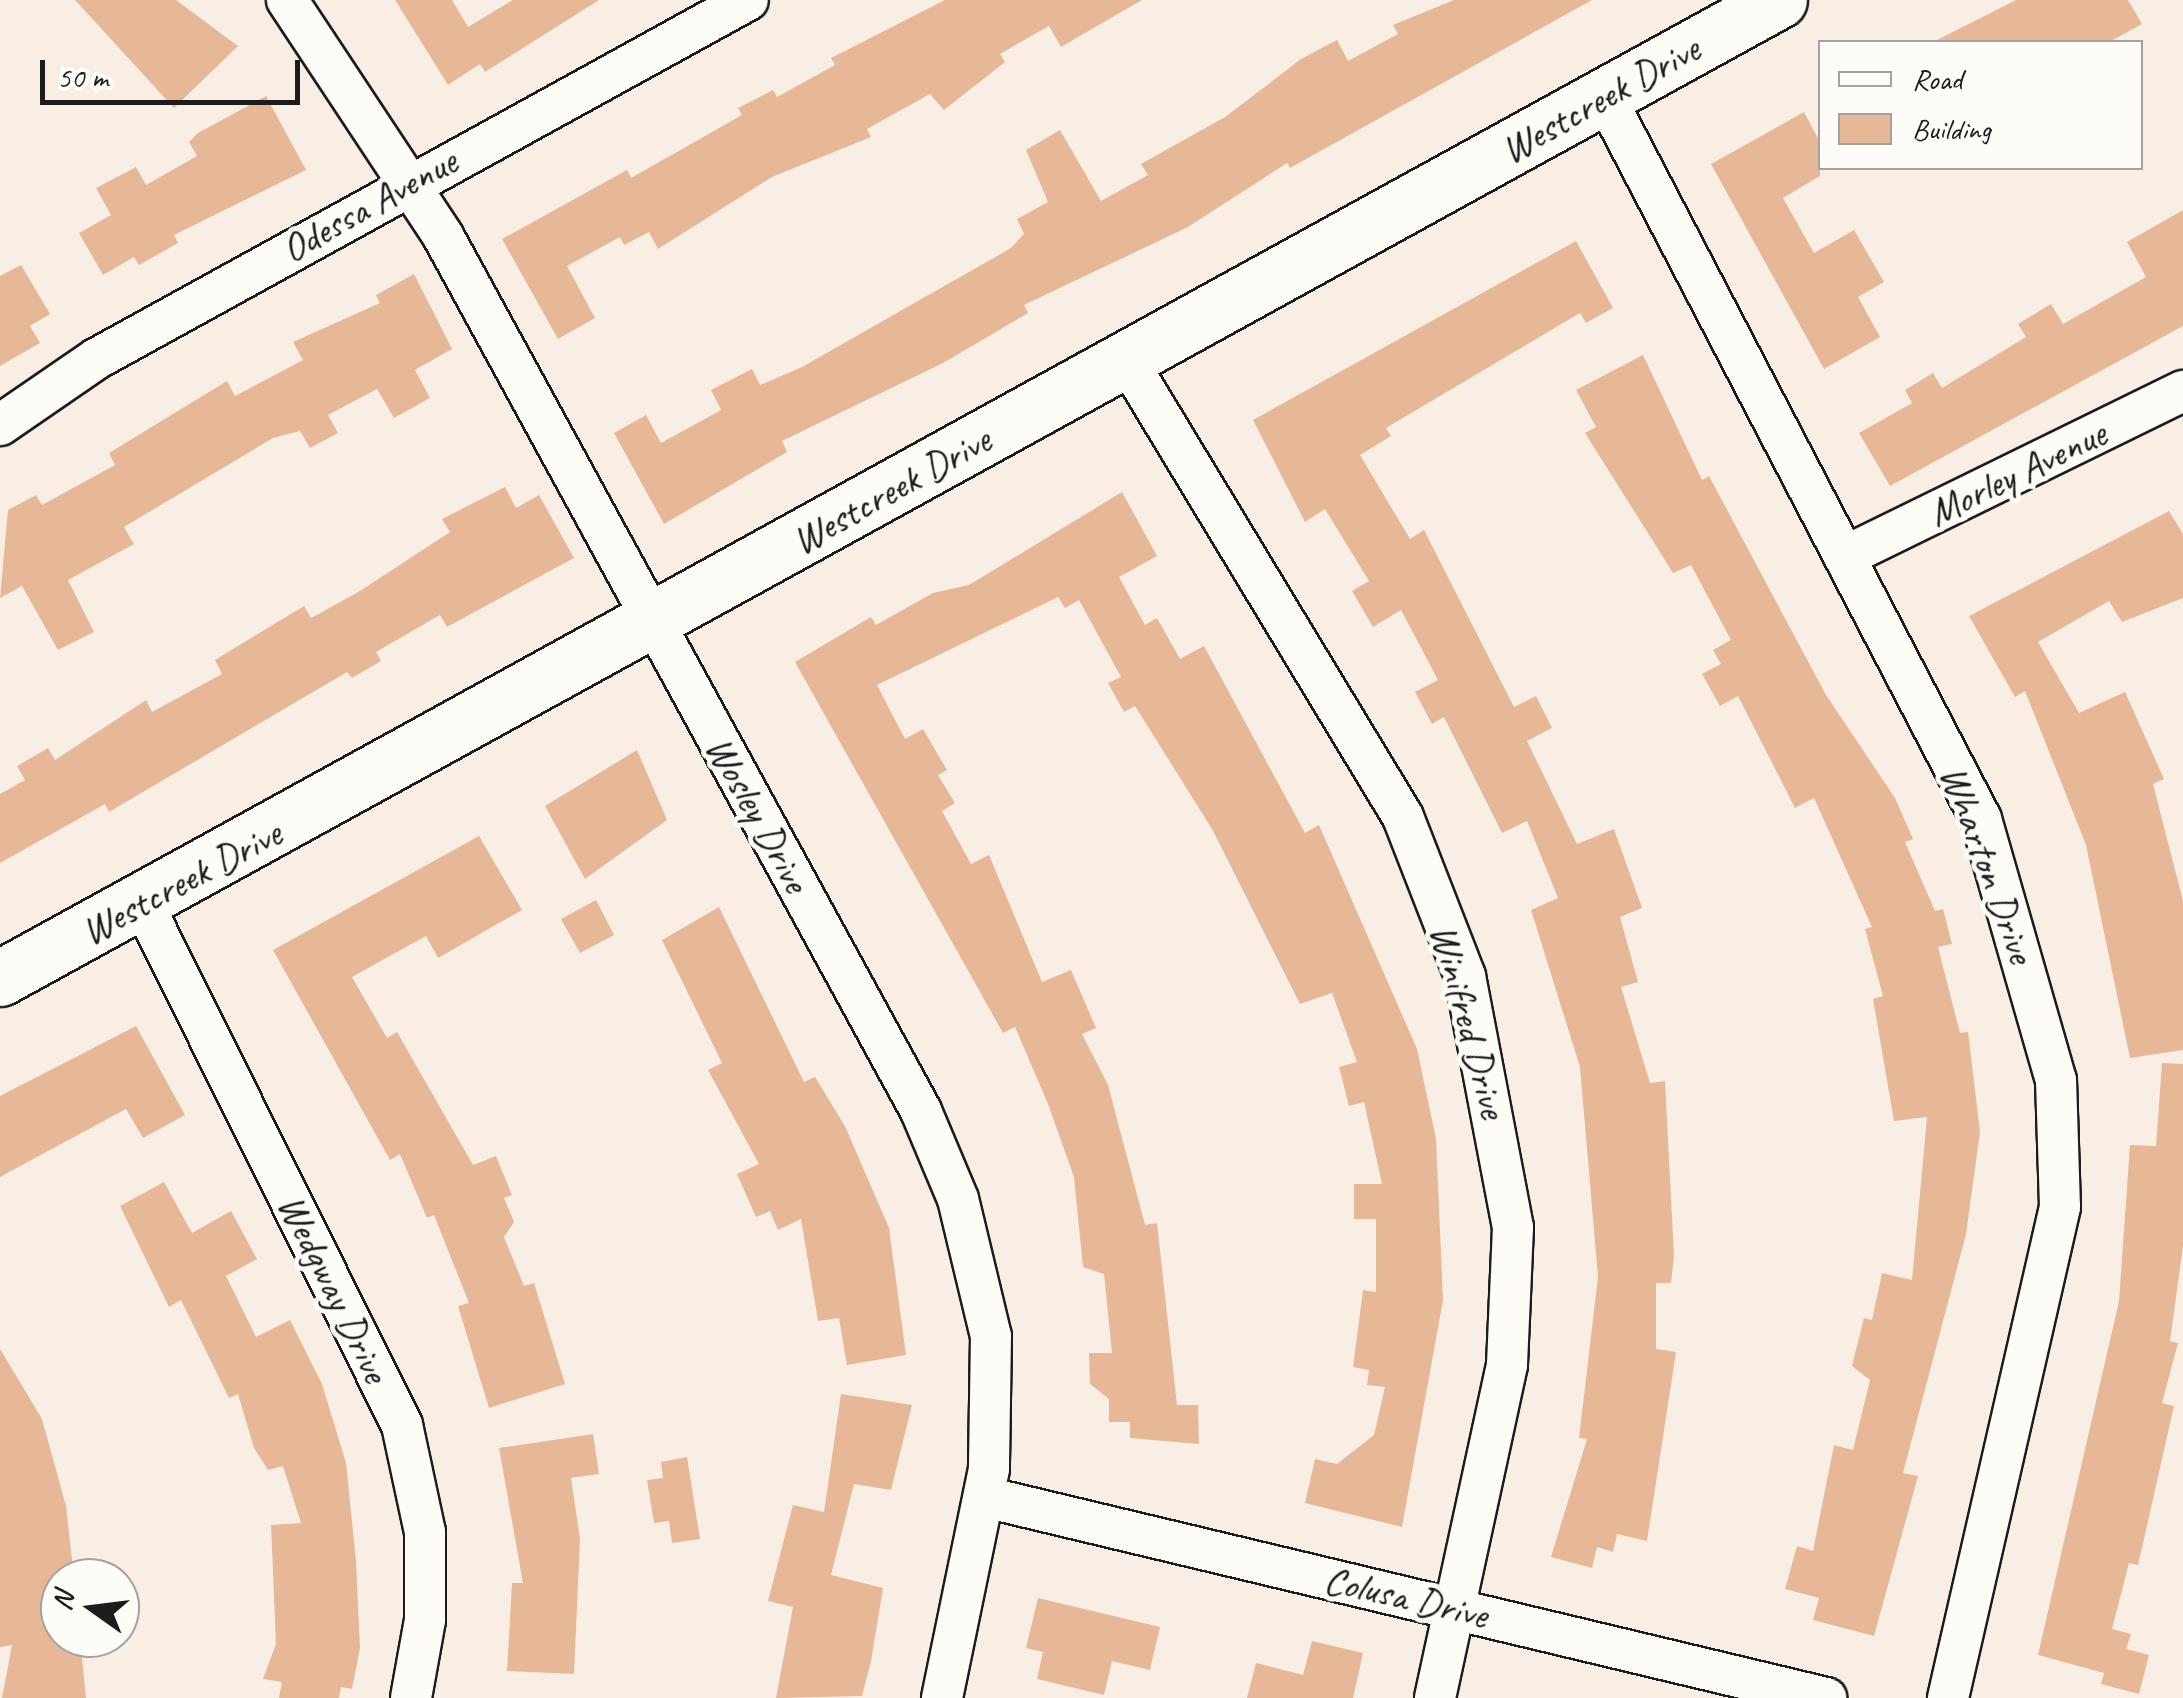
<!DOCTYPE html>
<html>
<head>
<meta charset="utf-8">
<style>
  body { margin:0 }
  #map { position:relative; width:2183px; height:1698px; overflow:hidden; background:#f9eee4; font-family:Caveat,sans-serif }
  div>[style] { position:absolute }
  .building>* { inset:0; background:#e7b897 }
  .roads { filter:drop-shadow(2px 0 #1c1c1c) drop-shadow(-2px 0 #1c1c1c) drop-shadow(0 2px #1c1c1c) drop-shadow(0 -2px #1c1c1c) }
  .street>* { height:40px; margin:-20px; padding:0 20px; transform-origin:20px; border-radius:20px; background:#fdfcf7 }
  .secondary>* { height:55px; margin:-27.5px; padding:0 27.5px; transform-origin:27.5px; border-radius:27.5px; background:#fdfcf7 }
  span { translate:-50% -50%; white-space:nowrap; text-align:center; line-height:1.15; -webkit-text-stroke:10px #fdfcf7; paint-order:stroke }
  .street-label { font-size:40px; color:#1c1c1c }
  .legend { position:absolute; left:1818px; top:40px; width:325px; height:130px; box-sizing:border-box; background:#fdfcf7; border:2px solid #a3a29f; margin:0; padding:12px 18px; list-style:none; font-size:30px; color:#1c1c1c }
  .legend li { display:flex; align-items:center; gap:20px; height:50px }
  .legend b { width:50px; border:2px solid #a3a29f }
  .north { position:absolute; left:40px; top:1558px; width:100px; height:100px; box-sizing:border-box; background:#fdfcf7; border:2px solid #a3a29f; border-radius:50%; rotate:284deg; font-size:28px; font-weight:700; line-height:40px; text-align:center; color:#1c1c1c }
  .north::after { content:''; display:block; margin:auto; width:35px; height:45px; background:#1c1c1c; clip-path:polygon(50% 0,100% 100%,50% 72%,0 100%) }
  .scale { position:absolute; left:40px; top:60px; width:260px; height:45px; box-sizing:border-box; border:5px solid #1c1c1c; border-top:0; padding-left:12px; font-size:30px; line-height:35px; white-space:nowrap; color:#1c1c1c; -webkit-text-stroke:8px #fdfcf7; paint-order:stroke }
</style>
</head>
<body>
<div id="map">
  <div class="building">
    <i style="clip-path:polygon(75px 0,176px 0,238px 46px,174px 108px)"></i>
    <i style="clip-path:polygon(395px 0,452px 0,468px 27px,513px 0,599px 0,485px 72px,480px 64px,448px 85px)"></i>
    <i style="clip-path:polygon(945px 0,1142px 0,1061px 47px,1049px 26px,1000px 54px,1005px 62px,944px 110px,930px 94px,867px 129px,871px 137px,772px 177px,658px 249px,649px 232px,624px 245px,620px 237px,567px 266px,595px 318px,558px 339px,502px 239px,627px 170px,631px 178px,742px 115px,738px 108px,773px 90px,777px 97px,835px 65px,831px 58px)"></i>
    <i style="clip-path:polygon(1454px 0,1592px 0,1290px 168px,1287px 163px,1188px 227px,1024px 305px,1028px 313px,943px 363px,782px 441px,787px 452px,664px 524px,614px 433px,646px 415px,661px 443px,721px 410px,711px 390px,752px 369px,760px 385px,802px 367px,1011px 248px,1024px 234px,1017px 219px,1048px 202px,1026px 150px,1060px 130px,1101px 201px,1148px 175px,1141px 164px,1225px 117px,1301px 59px,1337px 40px,1348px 61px,1398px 34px,1393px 25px)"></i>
    <i style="clip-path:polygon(2016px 0,2128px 0,2142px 24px,2109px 42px,1933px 42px)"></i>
    <i style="clip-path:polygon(266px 96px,306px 170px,174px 235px,178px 243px,139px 265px,134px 257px,103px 275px,79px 233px,111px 215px,96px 188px,136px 167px,146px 185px,197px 156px,189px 142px,198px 133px)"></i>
    <i style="clip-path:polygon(1804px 112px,1820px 142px,1820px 176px,1783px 198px,1814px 253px,1854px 230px,1884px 282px,1858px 297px,1880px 337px,1824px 369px,1711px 164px)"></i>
    <i style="clip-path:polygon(2183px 210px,2183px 326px,1890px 486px,1859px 433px,1912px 403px,1905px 390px,1933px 373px,1942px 388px,2026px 337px,2018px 324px,2051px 304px,2063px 324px,2146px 277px,2127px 242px)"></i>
    <i style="clip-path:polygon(1576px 241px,1613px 308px,1586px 323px,1580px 313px,1386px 428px,1391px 436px,1360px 455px,1410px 539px,1424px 530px,1514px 707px,1536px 696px,1552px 728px,1527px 741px,1577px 844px,1614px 829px,1642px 908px,1620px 917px,1638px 982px,1621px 987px,1650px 1083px,1665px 1081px,1674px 1256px,1671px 1283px,1656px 1283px,1656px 1349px,1676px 1352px,1647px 1541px,1617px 1534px,1613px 1552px,1597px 1547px,1592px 1568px,1551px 1557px,1587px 1439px,1579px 1438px,1598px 1277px,1580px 1067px,1531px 910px,1558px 898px,1527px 821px,1502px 833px,1444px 717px,1432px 724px,1415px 692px,1438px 680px,1401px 610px,1373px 627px,1352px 591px,1369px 581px,1325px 509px,1305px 522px,1253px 420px)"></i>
    <i style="clip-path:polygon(21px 265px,50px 314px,30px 326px,40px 343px,0 366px,0 276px)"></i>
    <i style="clip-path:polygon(414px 274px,452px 349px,415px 370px,430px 398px,394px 418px,377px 389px,328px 415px,338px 433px,310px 448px,300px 431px,273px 438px,124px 527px,134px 544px,68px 580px,94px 632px,58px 650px,22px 586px,0 598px,8px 510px,36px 495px,42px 505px,115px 465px,109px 453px,227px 381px,235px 396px,303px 360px,293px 342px,380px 303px,376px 295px)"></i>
    <i style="clip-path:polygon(1643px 355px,1702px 480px,1709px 476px,1826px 695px,1895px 798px,1913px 839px,1905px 842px,1935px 911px,1943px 909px,1952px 944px,1938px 947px,1960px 1033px,1968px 1032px,1980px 1132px,1966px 1234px,1903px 1473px,1918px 1476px,1874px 1636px,1813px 1620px,1819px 1598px,1785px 1589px,1797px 1546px,1813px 1551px,1834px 1445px,1853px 1450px,1870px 1380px,1852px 1366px,1864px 1318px,1872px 1320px,1882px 1273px,1912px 1280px,1927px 1117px,1894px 1121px,1873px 999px,1883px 996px,1865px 929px,1872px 927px,1814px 798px,1795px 808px,1738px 696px,1720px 706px,1702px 674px,1721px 664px,1713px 650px,1731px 640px,1691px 565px,1673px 573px,1585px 433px,1596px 427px,1576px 390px)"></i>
    <i style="clip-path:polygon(505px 487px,516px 508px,539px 495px,574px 558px,447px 627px,440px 615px,376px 652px,381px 661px,352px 678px,347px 672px,109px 812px,105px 804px,0 863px,0 794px,25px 780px,17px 766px,48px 748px,55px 760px,146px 700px,152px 712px,222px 674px,215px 660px,304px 606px,311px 618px,360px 591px,450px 532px,442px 519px)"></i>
    <i style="clip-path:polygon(1122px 492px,1157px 556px,1119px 577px,1145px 625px,1157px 618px,1180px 659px,1204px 646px,1305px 833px,1319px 825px,1417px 1049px,1436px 1139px,1443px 1300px,1402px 1527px,1305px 1503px,1315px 1459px,1337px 1464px,1374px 1435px,1385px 1387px,1367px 1385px,1369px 1370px,1353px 1367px,1363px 1290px,1376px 1292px,1376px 1219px,1354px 1219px,1354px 1184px,1382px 1184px,1364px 1102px,1349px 1106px,1339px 1067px,1357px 1062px,1332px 993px,1300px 1004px,1212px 829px,1135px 706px,1124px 712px,1108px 683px,1121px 677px,1079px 600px,1065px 608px,1058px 597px,877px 685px,905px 739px,923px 729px,947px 770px,938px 775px,955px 803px,942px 811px,971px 864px,989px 855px,1042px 982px,1071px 970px,1096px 1028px,1082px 1034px,1108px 1085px,1145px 1225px,1157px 1223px,1177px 1405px,1198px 1405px,1199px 1444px,1130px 1438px,1130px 1422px,1109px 1422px,1109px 1399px,1090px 1384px,1089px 1353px,1112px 1353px,1104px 1274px,1083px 1267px,1074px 1177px,1048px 1104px,1015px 1027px,1003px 1033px,795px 662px,871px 617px,876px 625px,933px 593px,969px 585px)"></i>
    <i style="clip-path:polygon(2169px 511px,2183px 534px,2183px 598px,2122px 622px,2109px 601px,2038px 642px,2079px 713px,2125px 692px,2164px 779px,2153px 784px,2183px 901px,2183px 1050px,2130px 1058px,2086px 845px,2025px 691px,2015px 697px,1969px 616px)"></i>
    <i style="clip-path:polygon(637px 750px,667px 820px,585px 879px,545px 806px)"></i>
    <i style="clip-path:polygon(479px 836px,522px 910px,438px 958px,426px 936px,352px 977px,387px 1038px,397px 1032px,473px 1165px,496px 1156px,512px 1195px,504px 1198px,514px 1222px,504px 1237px,524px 1286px,534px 1283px,565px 1384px,489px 1408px,458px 1306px,469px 1303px,434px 1215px,427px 1218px,400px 1154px,390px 1160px,273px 950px)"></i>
    <i style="clip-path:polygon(596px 900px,614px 935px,580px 953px,561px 919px)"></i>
    <i style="clip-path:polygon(719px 907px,804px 1082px,815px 1077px,845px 1126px,889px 1228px,906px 1355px,847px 1365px,839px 1318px,818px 1321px,801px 1219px,778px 1230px,770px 1211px,756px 1217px,737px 1174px,759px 1164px,708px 1070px,722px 1063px,662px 940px)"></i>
    <i style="clip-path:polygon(136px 1026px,185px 1115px,143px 1138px,126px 1109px,0 1177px,0 1096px)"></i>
    <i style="clip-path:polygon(2162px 1063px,2183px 1064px,2183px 1246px,2170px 1341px,2178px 1343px,2162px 1403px,2174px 1406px,2138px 1565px,2129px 1563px,2112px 1629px,2131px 1634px,2126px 1649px,2149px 1655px,2139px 1694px,2101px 1684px,2104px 1673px,2038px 1655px,2119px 1301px,2130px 1145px,2156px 1146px)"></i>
    <i style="clip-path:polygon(164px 1182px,192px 1233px,231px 1211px,257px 1259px,226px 1276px,256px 1337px,290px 1320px,322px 1384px,346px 1463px,356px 1561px,360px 1648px,352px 1689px,341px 1687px,339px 1698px,279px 1698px,282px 1682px,263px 1679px,276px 1644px,271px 1525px,301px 1523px,283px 1466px,268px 1470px,254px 1448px,238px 1394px,229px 1398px,181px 1300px,169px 1307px,120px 1206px)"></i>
    <i style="clip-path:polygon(0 1349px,42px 1419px,66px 1506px,74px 1578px,60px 1578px,60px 1638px,80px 1638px,86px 1698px,2px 1698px,12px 1645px,0 1647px)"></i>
    <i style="clip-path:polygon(841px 1394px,912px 1405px,891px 1490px,854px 1484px,831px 1575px,883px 1588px,871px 1661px,862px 1696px,776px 1698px,793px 1607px,768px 1601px,793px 1505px,824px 1512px)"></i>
    <i style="clip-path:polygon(593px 1434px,599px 1474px,571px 1478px,580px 1539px,574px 1674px,507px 1671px,512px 1583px,523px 1583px,499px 1448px)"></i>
    <i style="clip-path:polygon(687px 1457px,700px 1539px,672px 1543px,669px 1521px,654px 1523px,647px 1480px,663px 1478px,661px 1462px)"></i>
    <i style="clip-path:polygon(1038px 1598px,1160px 1627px,1150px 1670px,1112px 1661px,1104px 1695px,1037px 1679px,1043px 1652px,1026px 1648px)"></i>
    <i style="clip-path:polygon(1312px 1641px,1363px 1653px,1353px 1698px,1247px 1698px,1256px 1663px,1303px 1675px)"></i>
  </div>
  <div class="roads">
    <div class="street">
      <i style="left:287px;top:0;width:283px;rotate:56.5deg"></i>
      <i style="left:443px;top:236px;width:997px;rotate:61.35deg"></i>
      <i style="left:921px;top:1111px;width:95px;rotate:67.2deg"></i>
      <i style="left:958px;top:1199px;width:141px;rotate:76.5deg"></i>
      <i style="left:991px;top:1336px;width:133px;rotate:90.9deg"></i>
      <i style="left:989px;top:1469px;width:234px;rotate:101.6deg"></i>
      <i style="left:1605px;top:97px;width:814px;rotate:62.49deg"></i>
      <i style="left:1981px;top:819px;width:272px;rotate:74deg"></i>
      <i style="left:2056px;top:1080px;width:127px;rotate:88.2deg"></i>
      <i style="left:2060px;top:1207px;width:504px;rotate:102.85deg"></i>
      <i style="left:1126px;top:359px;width:535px;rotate:58.83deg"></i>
      <i style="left:1403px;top:817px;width:171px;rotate:68.7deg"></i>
      <i style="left:1465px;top:976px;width:256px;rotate:79.2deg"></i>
      <i style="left:1513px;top:1227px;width:138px;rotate:92.5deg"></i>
      <i style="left:1507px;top:1365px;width:341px;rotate:102.2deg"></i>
      <i style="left:0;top:425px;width:116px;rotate:-34.5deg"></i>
      <i style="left:96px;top:359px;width:744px;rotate:-28.84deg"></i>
      <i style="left:1850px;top:554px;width:371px;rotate:-26.1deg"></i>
      <i style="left:143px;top:904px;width:582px;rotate:63.57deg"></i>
      <i style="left:402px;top:1425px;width:109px;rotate:77.9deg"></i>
      <i style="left:425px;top:1532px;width:88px;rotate:90deg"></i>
      <i style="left:425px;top:1620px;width:79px;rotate:100.2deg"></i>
      <i style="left:985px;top:1497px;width:865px;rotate:13.44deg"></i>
    </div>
    <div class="secondary">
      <i style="left:0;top:978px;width:2030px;rotate:-28.8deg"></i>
    </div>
  </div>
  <div class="street-label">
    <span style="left:1600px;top:99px;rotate:-29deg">Westcreek Drive</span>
    <span style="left:369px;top:205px;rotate:-29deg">Odessa Avenue</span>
    <span style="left:2017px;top:473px;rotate:-26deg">Morley Avenue</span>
    <span style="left:891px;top:490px;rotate:-29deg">Westcreek Drive</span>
    <span style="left:758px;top:814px;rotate:61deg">Wosley Drive</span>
    <span style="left:1988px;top:864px;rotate:70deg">Wharton Drive</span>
    <span style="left:181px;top:882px;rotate:-28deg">Westcreek Drive</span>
    <span style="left:1469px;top:1021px;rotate:75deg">Winifred Drive</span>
    <span style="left:334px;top:1288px;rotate:64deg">Wedgway Drive</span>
    <span style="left:1406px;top:1597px;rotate:13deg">Colusa Drive</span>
  </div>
  <ul class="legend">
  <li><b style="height:12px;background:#fdfcf7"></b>Road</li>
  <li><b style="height:28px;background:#e7b897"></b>Building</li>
  </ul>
  <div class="north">N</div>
  <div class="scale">50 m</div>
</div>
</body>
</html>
